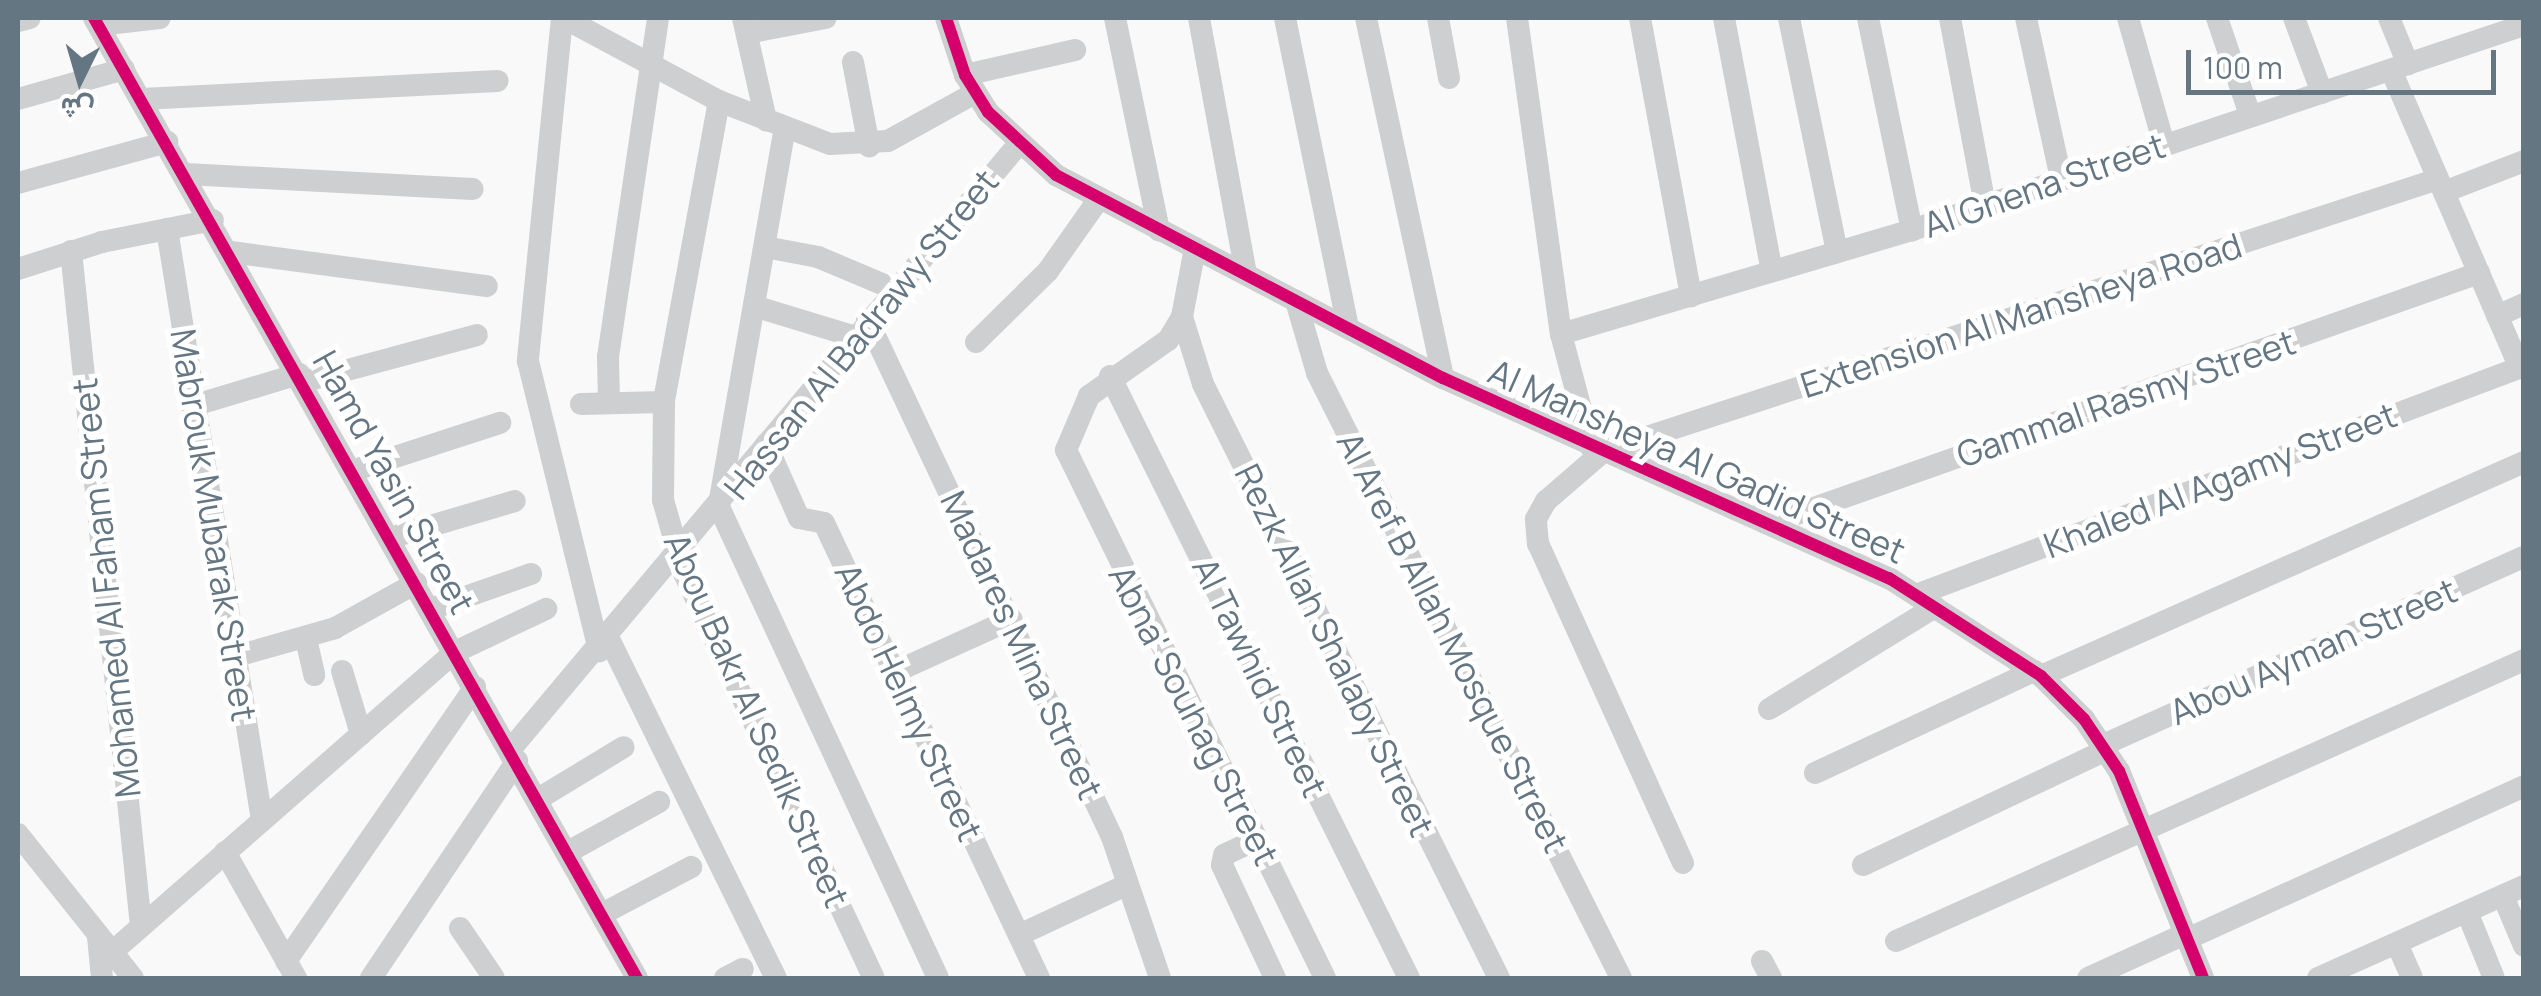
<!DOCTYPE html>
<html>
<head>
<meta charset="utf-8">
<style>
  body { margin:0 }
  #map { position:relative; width:2541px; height:996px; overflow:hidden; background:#f9f9f9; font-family:Manrope,Vazirmatn,sans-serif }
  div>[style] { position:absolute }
  .minor>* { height:22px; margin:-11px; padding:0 11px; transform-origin:11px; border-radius:11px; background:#cecfd0 }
  .cycleway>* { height:12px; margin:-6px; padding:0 6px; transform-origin:6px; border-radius:6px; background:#d6006c }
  span { translate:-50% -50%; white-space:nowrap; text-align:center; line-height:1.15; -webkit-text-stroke:10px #fff; paint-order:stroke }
  .street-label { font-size:35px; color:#657683 }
  .frame { position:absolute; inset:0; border:20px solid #657683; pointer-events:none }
  .north { position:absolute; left:30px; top:30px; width:100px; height:100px; -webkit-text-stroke:8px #fff; paint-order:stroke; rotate:185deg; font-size:28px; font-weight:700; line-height:40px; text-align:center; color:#657683 }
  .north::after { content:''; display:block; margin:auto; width:35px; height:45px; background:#657683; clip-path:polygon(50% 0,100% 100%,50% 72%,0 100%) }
  .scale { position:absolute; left:2186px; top:50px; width:310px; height:45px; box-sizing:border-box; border:5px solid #657683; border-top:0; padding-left:12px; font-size:30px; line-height:35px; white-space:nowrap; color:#657683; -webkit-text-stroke:8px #fff; paint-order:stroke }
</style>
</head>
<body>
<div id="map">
  <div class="minor">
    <i style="left:94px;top:18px;width:1103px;rotate:60.51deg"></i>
    <i style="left:562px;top:18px;width:345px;rotate:95.7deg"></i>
    <i style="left:528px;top:361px;width:299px;rotate:76.2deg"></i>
    <i style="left:564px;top:18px;width:176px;rotate:28.2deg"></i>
    <i style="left:719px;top:101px;width:119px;rotate:21.2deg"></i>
    <i style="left:830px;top:144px;width:58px;rotate:-3deg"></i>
    <i style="left:888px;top:141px;width:99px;rotate:-28.9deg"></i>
    <i style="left:743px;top:18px;width:105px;rotate:77.3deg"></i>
    <i style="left:946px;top:18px;width:60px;rotate:71.6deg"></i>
    <i style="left:965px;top:75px;width:44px;rotate:58.1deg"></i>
    <i style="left:988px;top:112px;width:93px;rotate:42.8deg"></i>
    <i style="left:1056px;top:175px;width:437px;rotate:27.7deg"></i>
    <i style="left:1443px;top:378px;width:489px;rotate:24.2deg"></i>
    <i style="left:1889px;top:578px;width:181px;rotate:32.8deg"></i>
    <i style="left:2041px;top:676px;width:61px;rotate:45deg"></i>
    <i style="left:2084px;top:719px;width:63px;rotate:56.1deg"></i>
    <i style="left:2119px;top:771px;width:223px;rotate:67.9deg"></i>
    <i style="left:1115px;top:18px;width:217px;rotate:78.3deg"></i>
    <i style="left:1199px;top:18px;width:260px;rotate:79.6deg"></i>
    <i style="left:1285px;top:18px;width:316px;rotate:78.5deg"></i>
    <i style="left:1366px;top:18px;width:368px;rotate:77.9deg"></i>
    <i style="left:1438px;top:18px;width:61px;rotate:79.6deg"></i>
    <i style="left:1517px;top:18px;width:319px;rotate:82.1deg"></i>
    <i style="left:1561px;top:334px;width:117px;rotate:75.1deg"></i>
    <i style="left:1640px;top:18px;width:283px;rotate:79.6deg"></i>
    <i style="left:1724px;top:18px;width:258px;rotate:79.3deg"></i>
    <i style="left:1789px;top:18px;width:239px;rotate:78.4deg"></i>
    <i style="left:1868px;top:18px;width:217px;rotate:78.3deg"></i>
    <i style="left:1950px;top:18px;width:190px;rotate:79.4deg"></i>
    <i style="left:2026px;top:18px;width:165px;rotate:77.7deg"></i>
    <i style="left:2128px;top:18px;width:131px;rotate:74.1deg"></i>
    <i style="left:2217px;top:18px;width:102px;rotate:71.2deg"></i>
    <i style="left:2294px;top:18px;width:80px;rotate:69.5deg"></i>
    <i style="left:2389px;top:18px;width:50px;rotate:67.6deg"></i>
    <i style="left:18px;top:21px;width:12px;rotate:-14deg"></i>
    <i style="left:99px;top:25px;width:61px;rotate:-6.5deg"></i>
    <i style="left:747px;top:33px;width:80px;rotate:-10.8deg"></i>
    <i style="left:853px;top:62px;width:86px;rotate:79.2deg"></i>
    <i style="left:2391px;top:70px;width:325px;rotate:66.6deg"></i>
    <i style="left:965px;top:75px;width:113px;rotate:-12.8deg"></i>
    <i style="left:18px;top:99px;width:110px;rotate:-15.8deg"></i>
    <i style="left:142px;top:99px;width:356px;rotate:-2.9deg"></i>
    <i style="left:719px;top:101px;width:306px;rotate:100.4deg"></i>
    <i style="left:664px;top:402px;width:98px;rotate:90.6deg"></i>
    <i style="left:663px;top:500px;width:76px;rotate:74deg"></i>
    <i style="left:684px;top:573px;width:447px;rotate:64.9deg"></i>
    <i style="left:785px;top:127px;width:386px;rotate:99.9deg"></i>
    <i style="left:719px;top:507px;width:519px;rotate:65.06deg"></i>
    <i style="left:186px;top:174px;width:287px;rotate:3deg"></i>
    <i style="left:18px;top:183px;width:155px;rotate:-15.4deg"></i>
    <i style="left:2444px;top:192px;width:86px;rotate:-21.2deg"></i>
    <i style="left:167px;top:229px;width:599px;rotate:80.87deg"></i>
    <i style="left:765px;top:247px;width:54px;rotate:10.7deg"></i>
    <i style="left:818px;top:257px;width:82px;rotate:22.8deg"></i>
    <i style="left:1195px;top:248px;width:70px;rotate:100.7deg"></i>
    <i style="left:1182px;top:317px;width:27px;rotate:121deg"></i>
    <i style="left:1168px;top:340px;width:97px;rotate:144.7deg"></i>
    <i style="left:1089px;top:396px;width:59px;rotate:113.1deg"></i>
    <i style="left:1066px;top:450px;width:588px;rotate:63.87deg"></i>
    <i style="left:71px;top:251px;width:679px;rotate:84.08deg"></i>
    <i style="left:231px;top:252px;width:258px;rotate:7.6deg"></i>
    <i style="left:18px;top:269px;width:88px;rotate:-17.8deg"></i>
    <i style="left:102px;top:242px;width:113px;rotate:-11.2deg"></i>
    <i style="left:1296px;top:301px;width:75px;rotate:73.7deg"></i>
    <i style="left:1317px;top:373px;width:677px;rotate:63.32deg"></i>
    <i style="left:754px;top:306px;width:102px;rotate:17deg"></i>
    <i style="left:2497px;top:316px;width:30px;rotate:-24deg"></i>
    <i style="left:1182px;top:317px;width:70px;rotate:72.6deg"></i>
    <i style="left:1203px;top:384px;width:664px;rotate:63.51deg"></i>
    <i style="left:867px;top:319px;width:573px;rotate:64.69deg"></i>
    <i style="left:1112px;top:837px;width:149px;rotate:71.2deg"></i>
    <i style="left:1561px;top:334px;width:366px;rotate:-16.5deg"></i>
    <i style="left:1912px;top:230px;width:645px;rotate:-18.52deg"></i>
    <i style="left:976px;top:342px;width:101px;rotate:-44.6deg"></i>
    <i style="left:1048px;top:271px;width:87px;rotate:-54.8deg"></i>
    <i style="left:1110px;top:376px;width:672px;rotate:63.59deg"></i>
    <i style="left:303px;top:382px;width:180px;rotate:-15.1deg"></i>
    <i style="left:609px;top:402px;width:45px;rotate:-91.3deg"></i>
    <i style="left:608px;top:357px;width:343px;rotate:-81.6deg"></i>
    <i style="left:581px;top:404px;width:83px;rotate:-1.4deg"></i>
    <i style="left:192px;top:406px;width:112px;rotate:-16.7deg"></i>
    <i style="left:766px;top:444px;width:81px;rotate:66deg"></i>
    <i style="left:799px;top:518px;width:25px;rotate:11deg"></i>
    <i style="left:824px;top:523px;width:503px;rotate:64.71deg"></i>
    <i style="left:352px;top:471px;width:156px;rotate:-18deg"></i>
    <i style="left:1774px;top:522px;width:748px;rotate:-19.45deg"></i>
    <i style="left:390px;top:538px;width:130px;rotate:-16.5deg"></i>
    <i style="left:1916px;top:595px;width:650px;rotate:-20.64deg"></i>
    <i style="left:431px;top:609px;width:106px;rotate:-19.3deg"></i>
    <i style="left:306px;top:639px;width:37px;rotate:77deg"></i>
    <i style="left:609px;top:639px;width:378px;rotate:63.8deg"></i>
    <i style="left:237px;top:656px;width:102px;rotate:-15.9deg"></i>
    <i style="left:335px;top:628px;width:93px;rotate:-29.1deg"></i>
    <i style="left:342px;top:671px;width:66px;rotate:73.2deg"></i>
    <i style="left:895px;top:672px;width:128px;rotate:-24.4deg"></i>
    <i style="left:2041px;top:676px;width:528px;rotate:-23.9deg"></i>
    <i style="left:1769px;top:709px;width:195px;rotate:-31.6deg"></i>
    <i style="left:2103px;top:745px;width:461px;rotate:-24.1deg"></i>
    <i style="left:510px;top:750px;width:789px;rotate:-49.99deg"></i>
    <i style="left:1815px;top:773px;width:242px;rotate:-25deg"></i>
    <i style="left:538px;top:799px;width:100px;rotate:-31.2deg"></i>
    <i style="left:18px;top:834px;width:184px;rotate:51.4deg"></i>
    <i style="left:1256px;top:840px;width:35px;rotate:155deg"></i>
    <i style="left:1224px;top:855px;width:10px;rotate:101deg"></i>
    <i style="left:1222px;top:865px;width:125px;rotate:64.9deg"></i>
    <i style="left:225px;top:852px;width:145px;rotate:60.6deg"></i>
    <i style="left:568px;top:852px;width:104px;rotate:-28.8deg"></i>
    <i style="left:1683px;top:863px;width:350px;rotate:-114.4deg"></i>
    <i style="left:1538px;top:544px;width:25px;rotate:-95deg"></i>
    <i style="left:1536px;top:519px;width:21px;rotate:-61deg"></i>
    <i style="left:1546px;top:501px;width:77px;rotate:-40.8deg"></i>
    <i style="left:1604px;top:451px;width:877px;rotate:-18.06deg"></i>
    <i style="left:1863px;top:865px;width:269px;rotate:-25.3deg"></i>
    <i style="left:2503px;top:896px;width:54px;rotate:67.2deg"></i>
    <i style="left:2467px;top:912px;width:71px;rotate:67.8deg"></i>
    <i style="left:602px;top:914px;width:101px;rotate:-27.8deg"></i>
    <i style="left:460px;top:928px;width:60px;rotate:55.8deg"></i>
    <i style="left:1019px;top:935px;width:118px;rotate:-25deg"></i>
    <i style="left:98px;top:937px;width:41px;rotate:84.4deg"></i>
    <i style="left:2187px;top:939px;width:370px;rotate:-24.4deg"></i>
    <i style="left:1896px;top:941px;width:688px;rotate:-24.11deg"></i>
    <i style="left:2397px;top:944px;width:37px;rotate:66deg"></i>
    <i style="left:111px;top:953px;width:457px;rotate:-41.2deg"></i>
    <i style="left:455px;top:652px;width:101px;rotate:-25.3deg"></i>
    <i style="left:286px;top:961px;width:333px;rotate:-55.4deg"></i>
    <i style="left:1762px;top:961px;width:19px;rotate:62deg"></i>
    <i style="left:371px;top:978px;width:262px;rotate:-56.1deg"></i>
    <i style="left:725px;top:978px;width:20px;rotate:-27deg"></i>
    <i style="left:2088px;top:978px;width:107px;rotate:-24.4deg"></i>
    <i style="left:2318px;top:978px;width:226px;rotate:-24.1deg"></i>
  </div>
  <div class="cycleway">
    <i style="left:94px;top:18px;width:1103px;rotate:60.51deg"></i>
    <i style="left:946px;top:18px;width:60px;rotate:71.6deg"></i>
    <i style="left:965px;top:75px;width:44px;rotate:58.1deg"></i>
    <i style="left:988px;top:112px;width:93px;rotate:42.8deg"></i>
    <i style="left:1056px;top:175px;width:437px;rotate:27.7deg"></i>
    <i style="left:1443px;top:378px;width:489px;rotate:24.2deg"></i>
    <i style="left:1889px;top:578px;width:181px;rotate:32.8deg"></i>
    <i style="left:2041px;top:676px;width:61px;rotate:45deg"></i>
    <i style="left:2084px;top:719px;width:63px;rotate:56.1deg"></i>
    <i style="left:2119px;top:771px;width:223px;rotate:67.9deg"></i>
  </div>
  <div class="street-label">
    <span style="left:2044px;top:185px;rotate:-19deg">Al Gnena Street</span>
    <span style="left:2021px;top:315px;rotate:-18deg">Extension Al Mansheya Road</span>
    <span style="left:861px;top:334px;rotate:-51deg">Hassan Al Badrawy Street</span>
    <span style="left:2126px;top:398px;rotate:-19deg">Gammal Rasmy Street</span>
    <span style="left:1697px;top:461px;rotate:24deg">Al Mansheya Al Gadid Street</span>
    <span style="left:2220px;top:480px;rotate:-21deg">Khaled Al Agamy Street</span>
    <span style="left:394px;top:482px;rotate:61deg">Hamd Yasin Street</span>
    <span style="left:214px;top:525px;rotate:81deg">Mabrouk Mubarak Street</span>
    <span style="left:106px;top:588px;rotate:-96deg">Mohamed Al Faham Street</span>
    <span style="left:1453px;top:642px;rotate:63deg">Al Aref B Allah Mosque Street</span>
    <span style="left:1022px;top:645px;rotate:65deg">Madares Mina Street</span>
    <span style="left:1335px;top:650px;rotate:64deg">Rezk Allah Shalaby Street</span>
    <span style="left:2313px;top:651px;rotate:-24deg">Abou Ayman Street</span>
    <span style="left:1260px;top:677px;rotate:64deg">Al Tawhid Street</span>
    <span style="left:909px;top:702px;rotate:65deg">Abdo Helmy Street</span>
    <span style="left:1194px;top:715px;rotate:63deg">Abna' Souhag Street</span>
    <span style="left:757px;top:720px;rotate:66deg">Abou Bakr Al Sedik Street</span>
  </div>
  <div class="frame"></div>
  <div class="north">ش</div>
  <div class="scale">100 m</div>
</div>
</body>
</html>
